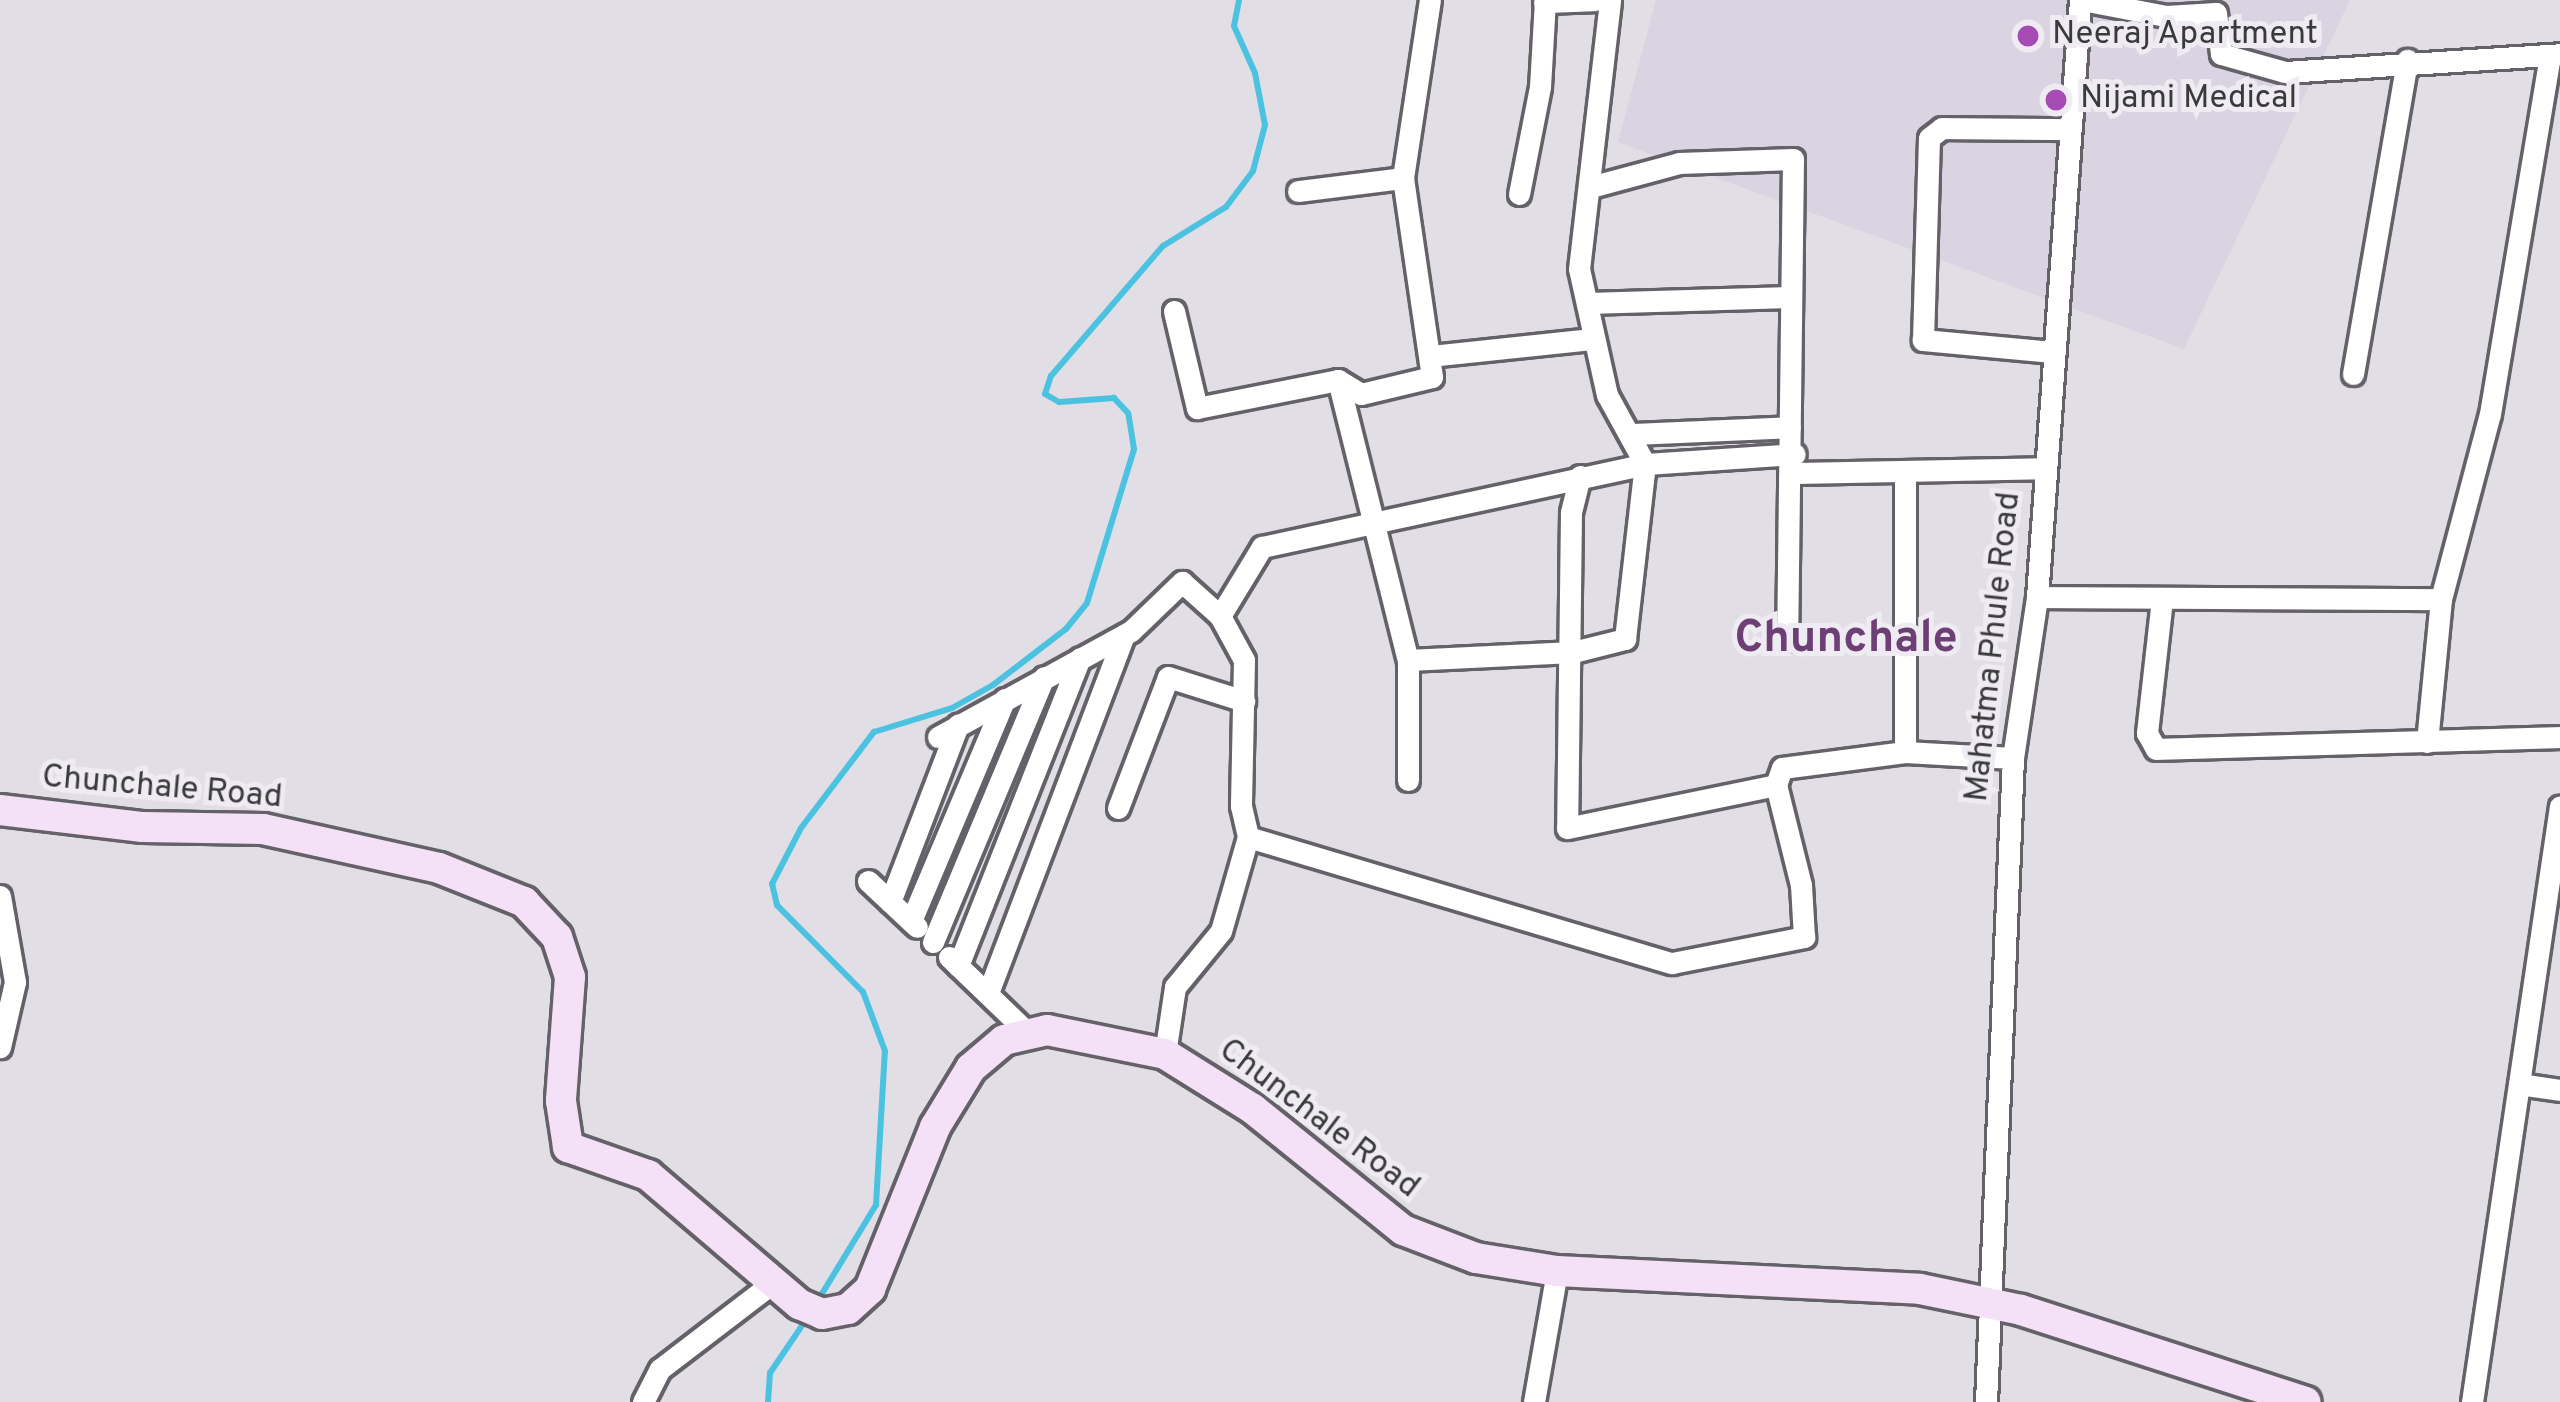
<!DOCTYPE html>
<html>
<head>
<meta charset="utf-8">
<style>
  body { margin:0 }
  #map { position:relative; width:2560px; height:1402px; overflow:hidden; background:#e2dee6; font-family:Overpass,sans-serif }
  div>[style] { position:absolute }
  .built>* { inset:0; background:#dad3e2 }
  .stream>* { height:6px; margin:-3px; padding:0 3px; transform-origin:3px; border-radius:3px; background:#4bc3e0 }
  .roads { filter:drop-shadow(3px 0 #646168) drop-shadow(-3px 0 #646168) drop-shadow(0 3px #646168) drop-shadow(0 -3px #646168) }
  .street>* { height:21px; margin:-10.5px; padding:0 10.5px; transform-origin:10.5px; border-radius:10.5px; background:#fff }
  .secondary>* { height:30px; margin:-15px; padding:0 15px; transform-origin:15px; border-radius:15px; background:#f4e1f7 }
  .dots>* { width:33px; height:33px; translate:-50% -50%; box-sizing:border-box; border:6px solid #efebf3; border-radius:50% }
  span { translate:-50% -50%; white-space:nowrap; text-align:center; line-height:1.15; -webkit-text-stroke:10px #efebf3; paint-order:stroke }
  .poi-label { font-size:33px; color:#3a393c }
  .left { translate:0 -50%; text-align:left }
  .street-label { font-size:33px; color:#3a393c }
  .district-label { font-size:45px; color:#6e3f74; font-weight:700 }
</style>
</head>
<body>
<div id="map">
  <div class="built">
    <i style="clip-path:polygon(1656px 0,2350px 0,2184px 349px,1618px 142px)"></i>
  </div>
  <div class="stream">
    <i style="left:820px;top:1297px;width:108px;rotate:-58.7deg"></i>
    <i style="left:876px;top:1205px;width:154px;rotate:-86.7deg"></i>
    <i style="left:885px;top:1051px;width:63px;rotate:-110.4deg"></i>
    <i style="left:863px;top:992px;width:122px;rotate:-134.7deg"></i>
    <i style="left:777px;top:905px;width:22px;rotate:-103deg"></i>
    <i style="left:772px;top:884px;width:63px;rotate:-62.6deg"></i>
    <i style="left:801px;top:828px;width:121px;rotate:-52.8deg"></i>
    <i style="left:874px;top:732px;width:82px;rotate:-17.1deg"></i>
    <i style="left:952px;top:708px;width:47px;rotate:-29.3deg"></i>
    <i style="left:993px;top:685px;width:92px;rotate:-37.5deg"></i>
    <i style="left:1066px;top:629px;width:33px;rotate:-51deg"></i>
    <i style="left:1087px;top:603px;width:161px;rotate:-73deg"></i>
    <i style="left:1134px;top:449px;width:36px;rotate:-99deg"></i>
    <i style="left:1128px;top:413px;width:21px;rotate:-133deg"></i>
    <i style="left:1114px;top:398px;width:55px;rotate:175.8deg"></i>
    <i style="left:1059px;top:402px;width:16px;rotate:-150deg"></i>
    <i style="left:1045px;top:394px;width:19px;rotate:-72deg"></i>
    <i style="left:1051px;top:376px;width:172px;rotate:-49.3deg"></i>
    <i style="left:1163px;top:246px;width:74px;rotate:-31.8deg"></i>
    <i style="left:1226px;top:207px;width:45px;rotate:-53.1deg"></i>
    <i style="left:1253px;top:171px;width:48px;rotate:-75.4deg"></i>
    <i style="left:1265px;top:125px;width:53px;rotate:-100.9deg"></i>
    <i style="left:1255px;top:73px;width:51px;rotate:-114.1deg"></i>
    <i style="left:1234px;top:26px;width:26px;rotate:-79deg"></i>
    <i style="left:768px;top:1402px;width:29px;rotate:-86deg"></i>
    <i style="left:770px;top:1373px;width:59px;rotate:-56deg"></i>
  </div>
  <div class="roads">
    <div class="street">
      <i style="left:2082px;top:0;width:86px;rotate:10.8deg"></i>
      <i style="left:2166px;top:16px;width:50px;rotate:-3.4deg"></i>
      <i style="left:2216px;top:13px;width:41px;rotate:83deg"></i>
      <i style="left:2221px;top:54px;width:66px;rotate:15.7deg"></i>
      <i style="left:2285px;top:72px;width:276px;rotate:-3.7deg"></i>
      <i style="left:1544px;top:2px;width:51px;rotate:-2.2deg"></i>
      <i style="left:1594px;top:186px;width:88px;rotate:-15.1deg"></i>
      <i style="left:1679px;top:163px;width:114px;rotate:-2deg"></i>
      <i style="left:1793px;top:159px;width:481px;rotate:90.7deg"></i>
      <i style="left:1298px;top:191px;width:106px;rotate:-7.1deg"></i>
      <i style="left:1519px;top:194px;width:109px;rotate:-78.9deg"></i>
      <i style="left:1540px;top:87px;width:87px;rotate:-86.7deg"></i>
      <i style="left:1589px;top:303px;width:199px;rotate:-1.7deg"></i>
      <i style="left:1174px;top:311px;width:100px;rotate:76.7deg"></i>
      <i style="left:1197px;top:408px;width:144px;rotate:-11.2deg"></i>
      <i style="left:1338px;top:380px;width:27px;rotate:31deg"></i>
      <i style="left:1361px;top:394px;width:73px;rotate:-13.5deg"></i>
      <i style="left:1432px;top:377px;width:201px;rotate:-98.3deg"></i>
      <i style="left:1403px;top:178px;width:180px;rotate:-81.4deg"></i>
      <i style="left:2053px;top:352px;width:131px;rotate:-174.7deg"></i>
      <i style="left:1923px;top:340px;width:202px;rotate:-88.3deg"></i>
      <i style="left:1929px;top:138px;width:16px;rotate:-38deg"></i>
      <i style="left:1942px;top:128px;width:126px;rotate:0.5deg"></i>
      <i style="left:1430px;top:356px;width:164px;rotate:-6deg"></i>
      <i style="left:2353px;top:374px;width:319px;rotate:-80.2deg"></i>
      <i style="left:1338px;top:380px;width:289px;rotate:76deg"></i>
      <i style="left:1408px;top:660px;width:120px;rotate:90deg"></i>
      <i style="left:1632px;top:434px;width:158px;rotate:-2.5deg"></i>
      <i style="left:1793px;top:473px;width:253px;rotate:-1.1deg"></i>
      <i style="left:1580px;top:476px;width:38px;rotate:104deg"></i>
      <i style="left:1571px;top:513px;width:315px;rotate:90.7deg"></i>
      <i style="left:1567px;top:828px;width:213px;rotate:-11.6deg"></i>
      <i style="left:2037px;top:597px;width:404px;rotate:0.3deg"></i>
      <i style="left:2162px;top:599px;width:135px;rotate:96.4deg"></i>
      <i style="left:2147px;top:733px;width:18px;rotate:61deg"></i>
      <i style="left:2156px;top:749px;width:404px;rotate:-1.7deg"></i>
      <i style="left:1220px;top:616px;width:81px;rotate:-58.7deg"></i>
      <i style="left:1262px;top:547px;width:392px;rotate:-12.2deg"></i>
      <i style="left:1645px;top:464px;width:150px;rotate:-3.8deg"></i>
      <i style="left:1408px;top:660px;width:165px;rotate:-2.8deg"></i>
      <i style="left:1573px;top:652px;width:54px;rotate:-14deg"></i>
      <i style="left:1625px;top:639px;width:176px;rotate:-83.5deg"></i>
      <i style="left:1645px;top:464px;width:79px;rotate:-118.8deg"></i>
      <i style="left:1607px;top:395px;width:129px;rotate:-102.5deg"></i>
      <i style="left:1579px;top:269px;width:271px;rotate:-83.4deg"></i>
      <i style="left:938px;top:737px;width:220px;rotate:-28.8deg"></i>
      <i style="left:1131px;top:631px;width:71px;rotate:-43.9deg"></i>
      <i style="left:1182px;top:582px;width:51px;rotate:41.8deg"></i>
      <i style="left:1220px;top:616px;width:50px;rotate:61.4deg"></i>
      <i style="left:1244px;top:660px;width:146px;rotate:91.2deg"></i>
      <i style="left:1241px;top:806px;width:32px;rotate:77deg"></i>
      <i style="left:2427px;top:742px;width:144px;rotate:-84.4deg"></i>
      <i style="left:2441px;top:599px;width:191px;rotate:-75.2deg"></i>
      <i style="left:2490px;top:414px;width:363px;rotate:-80.5deg"></i>
      <i style="left:1905px;top:752px;width:276px;rotate:-90deg"></i>
      <i style="left:1118px;top:808px;width:140px;rotate:-69.1deg"></i>
      <i style="left:1168px;top:677px;width:80px;rotate:17.5deg"></i>
      <i style="left:868px;top:881px;width:67px;rotate:43.2deg"></i>
      <i style="left:0;top:896px;width:87px;rotate:80.1deg"></i>
      <i style="left:15px;top:982px;width:67px;rotate:103deg"></i>
      <i style="left:890px;top:902px;width:190px;rotate:-69deg"></i>
      <i style="left:911px;top:921px;width:241px;rotate:-67.1deg"></i>
      <i style="left:933px;top:942px;width:287px;rotate:-67.3deg"></i>
      <i style="left:949px;top:957px;width:107px;rotate:43.9deg"></i>
      <i style="left:958px;top:966px;width:331px;rotate:-68.4deg"></i>
      <i style="left:988px;top:993px;width:383px;rotate:-69.2deg"></i>
      <i style="left:1165px;top:1054px;width:68px;rotate:-81.5deg"></i>
      <i style="left:1175px;top:987px;width:72px;rotate:-50.6deg"></i>
      <i style="left:1221px;top:931px;width:98px;rotate:-74deg"></i>
      <i style="left:1248px;top:837px;width:442px;rotate:16.6deg"></i>
      <i style="left:1672px;top:963px;width:135px;rotate:-11.1deg"></i>
      <i style="left:1804px;top:937px;width:52px;rotate:-93.3deg"></i>
      <i style="left:1801px;top:885px;width:103px;rotate:-104deg"></i>
      <i style="left:1776px;top:785px;width:18px;rotate:-71deg"></i>
      <i style="left:1782px;top:768px;width:124px;rotate:-7.4deg"></i>
      <i style="left:1905px;top:752px;width:108px;rotate:3.2deg"></i>
      <i style="left:2519px;top:1084px;width:41px;rotate:8.3deg"></i>
      <i style="left:643px;top:1402px;width:37px;rotate:-63deg"></i>
      <i style="left:660px;top:1369px;width:145px;rotate:-37.4deg"></i>
      <i style="left:1534px;top:1402px;width:133px;rotate:-80deg"></i>
      <i style="left:1986px;top:1402px;width:645px;rotate:-87.6deg"></i>
      <i style="left:2013px;top:758px;width:163px;rotate:-81.5deg"></i>
      <i style="left:2037px;top:597px;width:599px;rotate:-85.88deg"></i>
      <i style="left:2472px;top:1402px;width:602px;rotate:-81.6deg"></i>
    </div>
    <div class="secondary">
      <i style="left:0;top:810px;width:144px;rotate:6.8deg"></i>
      <i style="left:143px;top:827px;width:120px;rotate:1deg"></i>
      <i style="left:263px;top:829px;width:180px;rotate:12.5deg"></i>
      <i style="left:439px;top:868px;width:92px;rotate:21.8deg"></i>
      <i style="left:524px;top:902px;width:48px;rotate:46.7deg"></i>
      <i style="left:557px;top:937px;width:42px;rotate:72deg"></i>
      <i style="left:570px;top:977px;width:124px;rotate:94.2deg"></i>
      <i style="left:561px;top:1101px;width:47px;rotate:81.3deg"></i>
      <i style="left:568px;top:1147px;width:85px;rotate:19.3deg"></i>
      <i style="left:648px;top:1175px;width:199px;rotate:40.5deg"></i>
      <i style="left:799px;top:1304px;width:25px;rotate:23deg"></i>
      <i style="left:822px;top:1314px;width:26px;rotate:-11deg"></i>
      <i style="left:848px;top:1309px;width:30px;rotate:-42deg"></i>
      <i style="left:870px;top:1289px;width:175px;rotate:-68.1deg"></i>
      <i style="left:935px;top:1127px;width:69px;rotate:-58.6deg"></i>
      <i style="left:971px;top:1068px;width:43px;rotate:-40.3deg"></i>
      <i style="left:1004px;top:1040px;width:44px;rotate:-13.1deg"></i>
      <i style="left:1047px;top:1030px;width:120px;rotate:11.5deg"></i>
      <i style="left:1165px;top:1054px;width:104px;rotate:32deg"></i>
      <i style="left:1253px;top:1109px;width:193px;rotate:38.9deg"></i>
      <i style="left:1403px;top:1230px;width:78px;rotate:21deg"></i>
      <i style="left:1476px;top:1258px;width:82px;rotate:9.1deg"></i>
      <i style="left:1557px;top:1271px;width:363px;rotate:2.8deg"></i>
      <i style="left:1920px;top:1289px;width:103px;rotate:11.7deg"></i>
      <i style="left:2021px;top:1310px;width:299px;rotate:17.9deg"></i>
    </div>
  </div>
  <div class="dots">
    <i style="left:2028px;top:36px;background:#a64ab4"></i>
    <i style="left:2056px;top:100px;background:#a64ab4"></i>
  </div>
  <div class="poi-label">
    <span class="left" style="left:2052px;top:36px">Neeraj Apartment</span>
    <span class="left" style="left:2080px;top:100px">Nijami Medical</span>
  </div>
  <div class="street-label">
    <span style="left:1995px;top:647px;rotate:-84deg">Mahatma Phule Road</span>
    <span style="left:162px;top:789px;rotate:5deg">Chunchale Road</span>
    <span style="left:1318px;top:1120px;rotate:37deg">Chunchale Road</span>
  </div>
  <div class="district-label">
    <span style="left:1846px;top:640px">Chunchale</span>
  </div>
</div>
</body>
</html>
